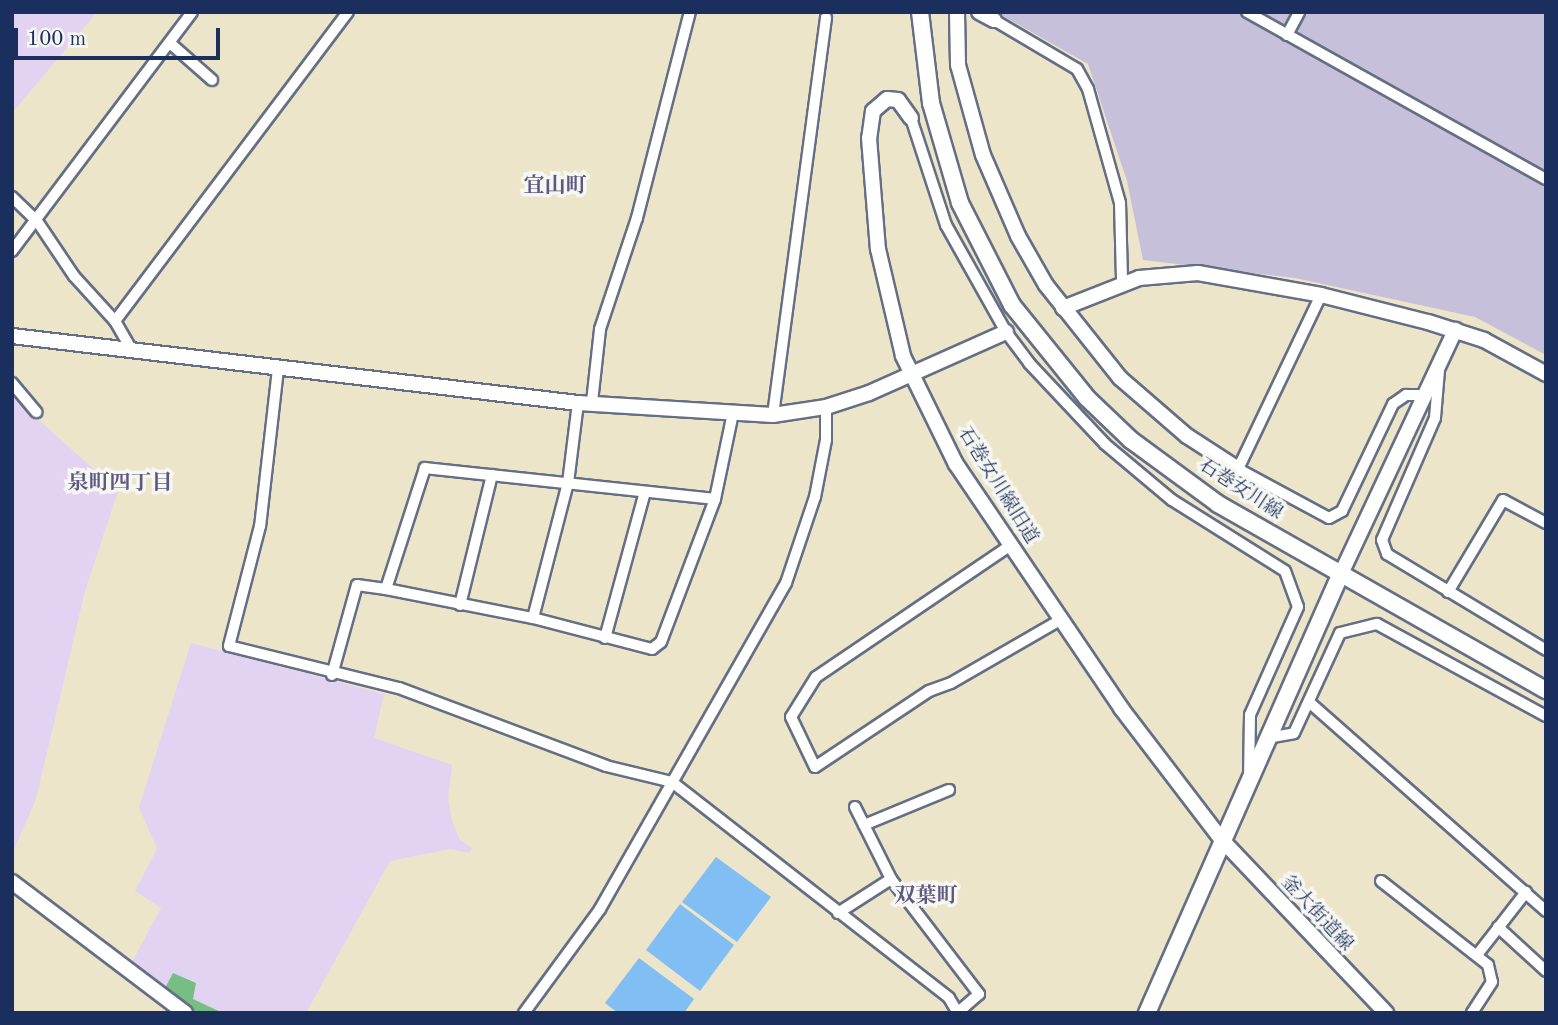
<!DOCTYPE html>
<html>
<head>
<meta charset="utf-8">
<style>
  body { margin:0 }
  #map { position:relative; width:1558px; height:1025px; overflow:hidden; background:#ece5ca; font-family:"Old Standard TT","Noto Serif JP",serif }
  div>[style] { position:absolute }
  .built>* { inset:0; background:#e3d3f2 }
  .industrial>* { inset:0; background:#c6c0da }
  .forest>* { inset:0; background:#77be83 }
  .water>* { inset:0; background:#81bef4 }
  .roads { filter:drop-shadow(2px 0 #646f84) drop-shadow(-2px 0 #646f84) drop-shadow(0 2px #646f84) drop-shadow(0 -2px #646f84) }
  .minor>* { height:10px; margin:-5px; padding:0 5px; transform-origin:5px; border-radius:5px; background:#fff }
  .tertiary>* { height:14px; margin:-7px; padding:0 7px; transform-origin:7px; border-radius:7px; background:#fff }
  .secondary>* { height:16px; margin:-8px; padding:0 8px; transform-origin:8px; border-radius:8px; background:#fff }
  span { translate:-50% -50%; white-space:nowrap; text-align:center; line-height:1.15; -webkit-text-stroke:7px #f6f6f2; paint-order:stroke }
  .street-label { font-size:19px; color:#1b2f5e }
  .neighbourhood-label { font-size:21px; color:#5e5881; font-weight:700 }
  .frame { position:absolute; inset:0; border:14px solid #1b2f5e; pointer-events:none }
  .scale { position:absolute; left:14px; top:28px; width:206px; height:32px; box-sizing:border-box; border:4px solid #1b2f5e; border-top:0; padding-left:9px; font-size:21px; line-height:24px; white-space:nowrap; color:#1b2f5e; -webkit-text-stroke:5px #f6f6f2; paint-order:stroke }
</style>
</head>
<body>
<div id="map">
  <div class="built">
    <i style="clip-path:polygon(12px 12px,97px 12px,12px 113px)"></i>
    <i style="clip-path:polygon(12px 396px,118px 491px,85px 591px,36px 799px,12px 854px)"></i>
    <i style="clip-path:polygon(191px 643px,384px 694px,374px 738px,452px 765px,448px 798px,452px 821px,460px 840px,472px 848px,469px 853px,451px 849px,390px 861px,306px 1013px,195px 1013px,131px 964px,161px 908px,135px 891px,157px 849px,139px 807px)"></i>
  </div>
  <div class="industrial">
    <i style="clip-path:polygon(996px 12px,1546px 12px,1546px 355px,1475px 317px,1295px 278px,1143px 260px,1127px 181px,1088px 64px)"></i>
  </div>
  <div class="forest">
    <i style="clip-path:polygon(173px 973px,196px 983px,193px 999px,223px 1013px,194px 1013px,164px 990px)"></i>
  </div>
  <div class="water">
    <i style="clip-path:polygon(716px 857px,771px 897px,737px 942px,682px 902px)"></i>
    <i style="clip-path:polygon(680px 904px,734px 945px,700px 991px,646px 950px)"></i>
    <i style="clip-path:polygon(639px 958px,694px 999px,684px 1013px,618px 1013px,605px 1003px)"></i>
  </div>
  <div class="roads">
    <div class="minor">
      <i style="left:1247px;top:12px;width:342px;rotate:29.2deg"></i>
      <i style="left:994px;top:20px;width:96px;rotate:30.6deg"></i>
      <i style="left:1077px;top:69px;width:23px;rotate:61deg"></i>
      <i style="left:1088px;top:89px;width:118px;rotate:74.3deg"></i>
      <i style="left:1120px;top:203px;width:79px;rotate:88.5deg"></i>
      <i style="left:1287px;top:35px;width:26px;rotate:-62deg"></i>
      <i style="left:170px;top:43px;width:56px;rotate:41.4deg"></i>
      <i style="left:911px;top:118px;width:113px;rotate:71.9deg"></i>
      <i style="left:946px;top:225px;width:123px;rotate:60.7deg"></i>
      <i style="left:1006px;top:332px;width:39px;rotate:53deg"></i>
      <i style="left:1029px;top:363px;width:111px;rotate:46.8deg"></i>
      <i style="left:1105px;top:444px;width:87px;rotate:39.9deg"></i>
      <i style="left:1172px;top:500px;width:133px;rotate:32.1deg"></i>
      <i style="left:1285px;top:571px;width:38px;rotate:70deg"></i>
      <i style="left:1298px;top:607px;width:118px;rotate:114deg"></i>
      <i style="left:1250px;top:715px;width:61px;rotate:90.9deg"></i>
      <i style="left:12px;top:197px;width:35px;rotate:44deg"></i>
      <i style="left:37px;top:221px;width:66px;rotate:56.1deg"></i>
      <i style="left:74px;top:276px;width:61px;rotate:47.7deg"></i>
      <i style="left:115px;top:321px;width:34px;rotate:60deg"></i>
      <i style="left:12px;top:251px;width:299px;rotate:-53deg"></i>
      <i style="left:1321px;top:295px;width:193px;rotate:115.5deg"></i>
      <i style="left:1238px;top:469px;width:103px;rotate:28.3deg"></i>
      <i style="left:1329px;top:518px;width:15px;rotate:-28deg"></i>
      <i style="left:1342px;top:511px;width:119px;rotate:-64.5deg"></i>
      <i style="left:1393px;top:404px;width:16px;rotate:-35deg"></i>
      <i style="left:1406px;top:395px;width:18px"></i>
      <i style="left:115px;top:321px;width:387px;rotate:-53deg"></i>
      <i style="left:278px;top:369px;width:158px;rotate:96.5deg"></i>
      <i style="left:260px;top:526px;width:124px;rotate:104.5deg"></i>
      <i style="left:229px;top:646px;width:175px;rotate:13.9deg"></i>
      <i style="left:399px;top:688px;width:221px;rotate:20.6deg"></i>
      <i style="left:606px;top:766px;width:68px;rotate:13.6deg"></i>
      <i style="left:672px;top:782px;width:351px;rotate:37.9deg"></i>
      <i style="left:949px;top:998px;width:17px;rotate:59deg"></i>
      <i style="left:1439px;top:370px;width:48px;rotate:94.8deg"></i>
      <i style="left:1435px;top:418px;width:133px;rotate:113.5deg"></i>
      <i style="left:1382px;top:540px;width:15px;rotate:70deg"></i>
      <i style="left:1387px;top:554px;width:186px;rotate:31.1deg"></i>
      <i style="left:12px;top:383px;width:38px;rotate:50deg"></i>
      <i style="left:592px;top:402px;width:73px;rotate:-83.7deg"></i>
      <i style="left:600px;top:329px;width:117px;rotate:-71.6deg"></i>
      <i style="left:637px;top:218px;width:213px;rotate:-75.6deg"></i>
      <i style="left:773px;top:415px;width:401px;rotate:-82.4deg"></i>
      <i style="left:715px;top:499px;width:292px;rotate:-173.9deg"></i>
      <i style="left:425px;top:468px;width:127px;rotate:107.9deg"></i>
      <i style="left:386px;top:589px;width:150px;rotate:11.2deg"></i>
      <i style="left:533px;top:618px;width:123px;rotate:14.6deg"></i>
      <i style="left:652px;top:649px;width:11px;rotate:-38deg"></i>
      <i style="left:661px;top:642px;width:153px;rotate:-69.3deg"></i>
      <i style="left:715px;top:499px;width:88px;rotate:-78.2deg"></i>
      <i style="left:1011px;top:545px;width:235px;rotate:145.9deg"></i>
      <i style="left:816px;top:677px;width:47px;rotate:122deg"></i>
      <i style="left:791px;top:717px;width:55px;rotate:64.4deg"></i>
      <i style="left:815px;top:767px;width:137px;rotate:-33.7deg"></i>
      <i style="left:929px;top:691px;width:23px;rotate:-20deg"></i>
      <i style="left:951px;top:683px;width:128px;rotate:-30deg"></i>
      <i style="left:1448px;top:592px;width:107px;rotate:-59.1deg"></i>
      <i style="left:1503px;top:500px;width:49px;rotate:28.1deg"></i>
      <i style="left:460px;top:605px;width:134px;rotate:-76.2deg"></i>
      <i style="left:533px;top:618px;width:139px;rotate:-75.5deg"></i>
      <i style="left:568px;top:483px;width:81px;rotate:-82.9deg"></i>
      <i style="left:605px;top:638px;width:151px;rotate:-74.7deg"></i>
      <i style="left:332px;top:675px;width:93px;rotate:-74.5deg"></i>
      <i style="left:357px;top:585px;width:29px;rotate:8deg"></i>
      <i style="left:1309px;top:702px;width:316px;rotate:41.4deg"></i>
      <i style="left:1267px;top:738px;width:27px;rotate:-10deg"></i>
      <i style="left:1294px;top:733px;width:110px;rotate:-65.3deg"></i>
      <i style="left:1340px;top:633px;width:38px;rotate:-14deg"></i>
      <i style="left:1377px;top:624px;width:192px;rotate:28.6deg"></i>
      <i style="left:855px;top:807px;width:80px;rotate:63.4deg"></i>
      <i style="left:891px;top:879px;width:145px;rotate:52.6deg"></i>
      <i style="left:979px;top:994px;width:28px;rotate:139deg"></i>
      <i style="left:864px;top:825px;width:92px;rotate:-22.4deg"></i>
      <i style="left:1381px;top:881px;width:136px;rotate:38.1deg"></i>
      <i style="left:1488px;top:965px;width:17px;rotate:77deg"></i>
      <i style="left:1492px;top:982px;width:37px;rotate:123deg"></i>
      <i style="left:838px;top:913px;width:63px;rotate:-32.7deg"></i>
      <i style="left:1498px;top:927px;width:65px;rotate:42.5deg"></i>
      <i style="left:1477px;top:955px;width:80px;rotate:-52.1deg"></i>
      <i style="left:524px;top:1013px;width:129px;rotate:-53.8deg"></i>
      <i style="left:600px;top:909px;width:375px;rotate:-60.3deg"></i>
      <i style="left:786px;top:583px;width:91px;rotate:-71.4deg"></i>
      <i style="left:815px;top:497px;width:58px;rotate:-79.1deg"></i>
      <i style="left:826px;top:440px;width:33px;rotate:-90deg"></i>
    </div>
    <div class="tertiary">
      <i style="left:957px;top:12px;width:53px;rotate:88.9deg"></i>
      <i style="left:958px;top:65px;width:93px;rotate:74.5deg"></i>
      <i style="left:983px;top:155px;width:88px;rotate:66.6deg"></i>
      <i style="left:1018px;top:236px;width:56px;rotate:60.3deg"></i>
      <i style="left:1046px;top:285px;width:119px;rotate:51.5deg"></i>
      <i style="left:1120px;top:378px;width:89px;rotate:40.9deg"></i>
      <i style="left:1187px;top:436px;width:61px;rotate:32.9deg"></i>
      <i style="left:979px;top:12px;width:17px;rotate:28deg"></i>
      <i style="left:911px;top:118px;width:22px;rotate:-126deg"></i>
      <i style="left:898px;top:100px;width:11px;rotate:-175deg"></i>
      <i style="left:887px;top:99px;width:18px;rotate:139deg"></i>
      <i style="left:873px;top:111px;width:27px;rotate:98deg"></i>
      <i style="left:869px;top:138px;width:111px;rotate:85.4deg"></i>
      <i style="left:878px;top:249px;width:110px;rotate:76.8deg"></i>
      <i style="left:903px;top:356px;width:120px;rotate:63.9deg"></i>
      <i style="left:956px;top:464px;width:295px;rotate:55.9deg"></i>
      <i style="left:1121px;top:708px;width:165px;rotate:52.6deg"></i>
      <i style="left:1221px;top:839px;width:240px;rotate:46.5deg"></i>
      <i style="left:1063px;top:308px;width:82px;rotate:-21.5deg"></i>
      <i style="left:1139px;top:278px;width:59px;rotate:-4.8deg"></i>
      <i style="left:1198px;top:273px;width:125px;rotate:10.1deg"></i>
      <i style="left:1321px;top:295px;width:110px;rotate:14.2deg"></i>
      <i style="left:1428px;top:322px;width:59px;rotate:17.8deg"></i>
      <i style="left:1484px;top:340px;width:71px;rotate:28.7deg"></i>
      <i style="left:12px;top:336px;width:570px;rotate:6.75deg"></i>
      <i style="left:578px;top:403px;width:195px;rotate:3.5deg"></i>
      <i style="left:773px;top:415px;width:54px;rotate:-8.6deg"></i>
      <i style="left:826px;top:407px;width:45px;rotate:-18deg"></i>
      <i style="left:869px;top:393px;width:150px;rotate:-24deg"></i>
      <i style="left:1340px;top:576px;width:272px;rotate:-64.9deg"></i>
      <i style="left:12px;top:882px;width:217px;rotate:37.1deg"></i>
    </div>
    <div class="secondary">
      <i style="left:920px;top:12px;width:92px;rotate:83.1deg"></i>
      <i style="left:931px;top:103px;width:104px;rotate:73.8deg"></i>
      <i style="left:960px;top:203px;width:114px;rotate:63deg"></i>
      <i style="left:1012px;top:305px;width:119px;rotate:51.1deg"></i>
      <i style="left:1087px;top:398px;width:61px;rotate:43.7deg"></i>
      <i style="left:1131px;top:440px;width:108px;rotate:36.3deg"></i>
      <i style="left:1218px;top:504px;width:377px;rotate:29.6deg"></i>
      <i style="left:1147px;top:1013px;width:478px;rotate:-66.2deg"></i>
    </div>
  </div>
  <div class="street-label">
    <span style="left:997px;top:486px;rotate:58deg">石巻女川線旧道</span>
    <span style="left:1240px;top:490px;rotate:33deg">石巻女川線</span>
    <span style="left:1316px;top:914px;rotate:47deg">釜大街道線</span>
  </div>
  <div class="neighbourhood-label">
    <span style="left:555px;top:187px">宜山町</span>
    <span style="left:120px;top:484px">泉町四丁目</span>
    <span style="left:926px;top:897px">双葉町</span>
  </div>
  <div class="frame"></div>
  <div class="scale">100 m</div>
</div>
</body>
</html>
